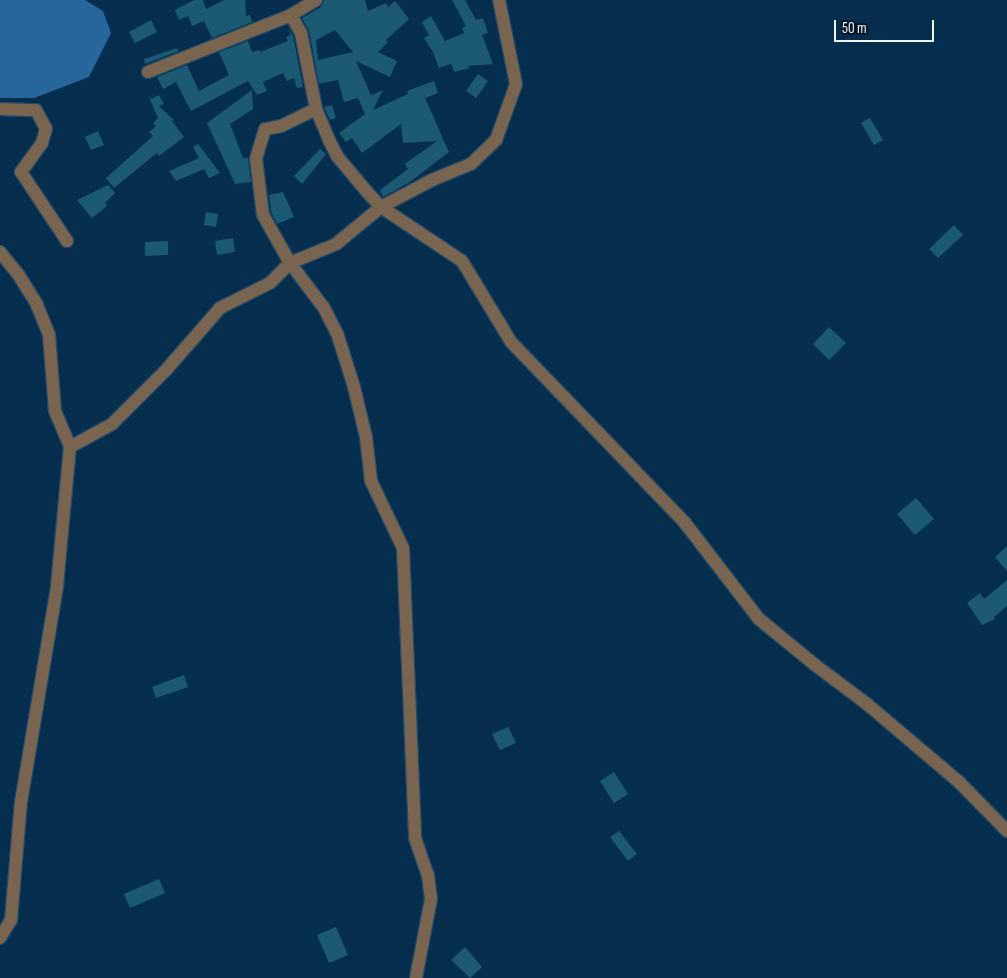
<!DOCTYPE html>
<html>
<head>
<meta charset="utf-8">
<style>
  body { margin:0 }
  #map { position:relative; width:1007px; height:978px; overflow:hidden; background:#052e4e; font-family:"Sofia Sans Condensed",sans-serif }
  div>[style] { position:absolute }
  .water>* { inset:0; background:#26669c }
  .building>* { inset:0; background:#1a5971 }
  .roads { filter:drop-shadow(1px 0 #264a66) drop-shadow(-1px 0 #264a66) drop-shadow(0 1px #264a66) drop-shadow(0 -1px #264a66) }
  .minor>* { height:12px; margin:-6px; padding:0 6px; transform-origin:6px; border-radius:6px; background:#79644f }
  span { translate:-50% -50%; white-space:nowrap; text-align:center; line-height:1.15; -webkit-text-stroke:4.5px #021528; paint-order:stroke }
  .scale { position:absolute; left:834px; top:20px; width:100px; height:22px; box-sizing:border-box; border:2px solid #f0f5fa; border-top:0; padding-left:6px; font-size:15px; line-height:18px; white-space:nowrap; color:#f0f5fa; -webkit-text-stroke:4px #021528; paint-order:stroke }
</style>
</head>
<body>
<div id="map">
  <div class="water">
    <i style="clip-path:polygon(0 0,85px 0,103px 11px,111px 33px,89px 77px,34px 98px,0 98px)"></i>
  </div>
  <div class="building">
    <i style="clip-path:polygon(194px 0,203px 0,206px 9px,224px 0,245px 0,246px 16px,250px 15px,252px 22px,212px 38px,204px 21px,192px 26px,188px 16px,179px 20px,175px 10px)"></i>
    <i style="clip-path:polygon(evenodd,324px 0,365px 0,368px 11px,386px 3px,388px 7px,395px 1px,409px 19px,386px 40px,388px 42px,378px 52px,397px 61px,390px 77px,356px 61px,371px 95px,383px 90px,373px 110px,408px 94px,407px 91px,434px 81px,438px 93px,425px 98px,449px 152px,410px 182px,383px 197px,380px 190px,408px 169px,405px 164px,437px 141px,403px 143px,401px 124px,362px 153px,352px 138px,346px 142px,339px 133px,365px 114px,358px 98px,344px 102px,338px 80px,319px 84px,309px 31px,302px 18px,321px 7px,324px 0,335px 30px,353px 52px,318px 60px,316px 40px,335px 30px)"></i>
    <i style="clip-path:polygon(452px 0,465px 0,476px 20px,483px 18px,488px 33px,482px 35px,493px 64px,467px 66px,470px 68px,454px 72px,451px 64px,439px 68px,433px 52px,424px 38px,429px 35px,422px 22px,431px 16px,445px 41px,464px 33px,462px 28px,466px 26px)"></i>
    <i style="clip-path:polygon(151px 20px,157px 32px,135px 43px,129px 32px)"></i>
    <i style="clip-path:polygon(288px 26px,293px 36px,303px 87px,297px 88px,294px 78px,287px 81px,283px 73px,263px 82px,267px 91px,257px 95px,248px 81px,191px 111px,176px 82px,163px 89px,157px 77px,187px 65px,199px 91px,229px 75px,219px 52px,248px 41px,252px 52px,259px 50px,260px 52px,288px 41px,286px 37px,291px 35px)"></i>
    <i style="clip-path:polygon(177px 48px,179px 51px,145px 64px,144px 59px)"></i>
    <i style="clip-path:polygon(478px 74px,488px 81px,476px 98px,466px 91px)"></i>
    <i style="clip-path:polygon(252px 90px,253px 109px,230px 124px,243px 158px,248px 158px,251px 182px,235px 184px,207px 123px)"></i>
    <i style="clip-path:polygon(148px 95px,151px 99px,159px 95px,164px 104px,159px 106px,174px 120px,172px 121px,184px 137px,159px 156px,157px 153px,114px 188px,106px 178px,153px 136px,149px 132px,156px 126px,153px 123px,158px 118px)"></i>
    <i style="clip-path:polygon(332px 105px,336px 118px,330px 120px,324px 107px)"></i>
    <i style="clip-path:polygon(870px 118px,883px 140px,874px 145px,861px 123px)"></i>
    <i style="clip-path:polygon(98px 131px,104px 145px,91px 150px,85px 137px)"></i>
    <i style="clip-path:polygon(198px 144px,220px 173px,209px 178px,204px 169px,176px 181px,169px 171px,199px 158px,193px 147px)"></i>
    <i style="clip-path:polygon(320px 149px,326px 154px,302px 184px,294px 176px)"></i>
    <i style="clip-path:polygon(108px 185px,115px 193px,105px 203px,107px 206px,92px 218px,77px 200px)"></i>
    <i style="clip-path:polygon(283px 192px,294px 217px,277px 224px,271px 212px,269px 195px)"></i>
    <i style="clip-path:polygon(206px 212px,218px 214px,216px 227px,204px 225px)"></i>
    <i style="clip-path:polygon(954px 225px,963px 235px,938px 258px,929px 249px)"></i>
    <i style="clip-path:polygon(233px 238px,235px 252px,217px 255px,215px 241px)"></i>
    <i style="clip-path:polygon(168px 241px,168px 255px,145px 256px,145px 242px)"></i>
    <i style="clip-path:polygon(829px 327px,846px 343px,829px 360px,813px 344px)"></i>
    <i style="clip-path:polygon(916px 498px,934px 519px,915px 535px,897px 514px)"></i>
    <i style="clip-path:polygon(1007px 546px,1007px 571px,995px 557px)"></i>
    <i style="clip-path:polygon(1007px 580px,1007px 606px,994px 617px,995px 619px,982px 625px,967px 603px,980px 593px,984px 599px)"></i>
    <i style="clip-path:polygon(184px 675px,188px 687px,156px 698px,152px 687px)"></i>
    <i style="clip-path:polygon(508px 727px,516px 743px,500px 750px,492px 734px)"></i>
    <i style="clip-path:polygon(614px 772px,628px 794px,614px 803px,600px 781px)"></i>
    <i style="clip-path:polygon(619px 831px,637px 854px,628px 861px,610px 837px)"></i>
    <i style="clip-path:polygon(159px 879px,165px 893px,130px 908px,124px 894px)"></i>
    <i style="clip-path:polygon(336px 927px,348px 955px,329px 963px,317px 935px)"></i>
    <i style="clip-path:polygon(465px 947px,482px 967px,470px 978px,451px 960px)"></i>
  </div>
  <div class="roads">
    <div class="minor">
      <i style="left:291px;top:15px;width:21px;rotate:61deg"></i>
      <i style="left:301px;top:33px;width:77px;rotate:78.8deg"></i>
      <i style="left:316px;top:109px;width:36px;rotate:67deg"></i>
      <i style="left:330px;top:142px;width:16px;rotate:63deg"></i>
      <i style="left:337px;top:156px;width:48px;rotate:50deg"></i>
      <i style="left:368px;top:193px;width:19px;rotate:47deg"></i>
      <i style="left:381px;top:207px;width:97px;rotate:33.7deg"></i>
      <i style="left:462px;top:261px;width:95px;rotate:58.8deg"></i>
      <i style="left:511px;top:342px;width:251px;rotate:46.1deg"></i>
      <i style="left:685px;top:523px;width:121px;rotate:52.4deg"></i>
      <i style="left:759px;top:619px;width:72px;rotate:39.4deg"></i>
      <i style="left:815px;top:665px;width:65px;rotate:36.9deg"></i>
      <i style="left:867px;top:704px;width:122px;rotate:40.3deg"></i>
      <i style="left:960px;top:783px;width:67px;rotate:45.6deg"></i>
      <i style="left:148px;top:72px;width:154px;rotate:-21.7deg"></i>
      <i style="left:291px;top:15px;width:29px;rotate:-31deg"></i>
      <i style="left:0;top:109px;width:36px;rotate:2deg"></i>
      <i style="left:36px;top:110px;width:21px;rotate:62deg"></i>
      <i style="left:46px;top:129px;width:15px;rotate:106deg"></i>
      <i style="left:42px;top:143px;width:36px;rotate:126deg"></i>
      <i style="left:21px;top:172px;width:83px;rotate:56.3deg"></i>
      <i style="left:316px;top:109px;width:39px;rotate:154deg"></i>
      <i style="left:281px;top:126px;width:16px;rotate:169deg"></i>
      <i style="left:265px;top:129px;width:31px;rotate:107deg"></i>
      <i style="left:256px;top:159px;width:56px;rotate:82.9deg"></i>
      <i style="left:263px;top:215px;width:55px;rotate:60.6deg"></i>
      <i style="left:290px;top:263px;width:56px;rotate:52.9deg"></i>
      <i style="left:324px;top:308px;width:31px;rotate:63deg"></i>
      <i style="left:338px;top:336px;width:53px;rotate:72.6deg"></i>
      <i style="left:354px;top:387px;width:51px;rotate:76.5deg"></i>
      <i style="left:366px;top:437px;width:44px;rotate:83.5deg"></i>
      <i style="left:371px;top:481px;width:74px;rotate:64.5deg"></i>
      <i style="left:403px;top:548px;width:290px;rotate:87.6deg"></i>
      <i style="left:415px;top:838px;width:39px;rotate:71deg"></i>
      <i style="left:428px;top:875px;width:24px;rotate:83deg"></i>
      <i style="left:431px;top:899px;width:80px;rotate:100.8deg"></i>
      <i style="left:0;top:252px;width:28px;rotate:51deg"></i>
      <i style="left:18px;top:274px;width:36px;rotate:58deg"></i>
      <i style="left:37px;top:305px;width:32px;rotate:68deg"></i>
      <i style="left:49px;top:335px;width:76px;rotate:85.5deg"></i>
      <i style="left:55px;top:411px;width:39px;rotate:67deg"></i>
      <i style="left:0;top:938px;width:21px;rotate:-59deg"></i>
      <i style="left:11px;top:920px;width:118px;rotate:-85.2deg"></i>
      <i style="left:21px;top:802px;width:219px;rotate:-80.5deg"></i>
      <i style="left:57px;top:586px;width:140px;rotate:-84.7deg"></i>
      <i style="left:70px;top:447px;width:48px;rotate:-28.7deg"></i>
      <i style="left:112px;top:424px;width:76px;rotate:-45deg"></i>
      <i style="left:166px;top:370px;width:82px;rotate:-48.9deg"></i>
      <i style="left:220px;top:308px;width:56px;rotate:-26.6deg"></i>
      <i style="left:270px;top:283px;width:28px;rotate:-45deg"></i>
      <i style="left:290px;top:263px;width:50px;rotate:-22.4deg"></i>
      <i style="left:336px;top:244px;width:58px;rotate:-39.4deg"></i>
      <i style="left:381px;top:207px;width:58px;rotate:-27.9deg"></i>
      <i style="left:432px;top:180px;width:42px;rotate:-22.3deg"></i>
      <i style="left:471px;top:164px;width:35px;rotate:-44deg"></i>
      <i style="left:496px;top:140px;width:59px;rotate:-70.3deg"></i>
      <i style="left:516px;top:84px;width:86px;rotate:-101.4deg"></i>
    </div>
  </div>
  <div class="scale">50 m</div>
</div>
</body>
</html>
